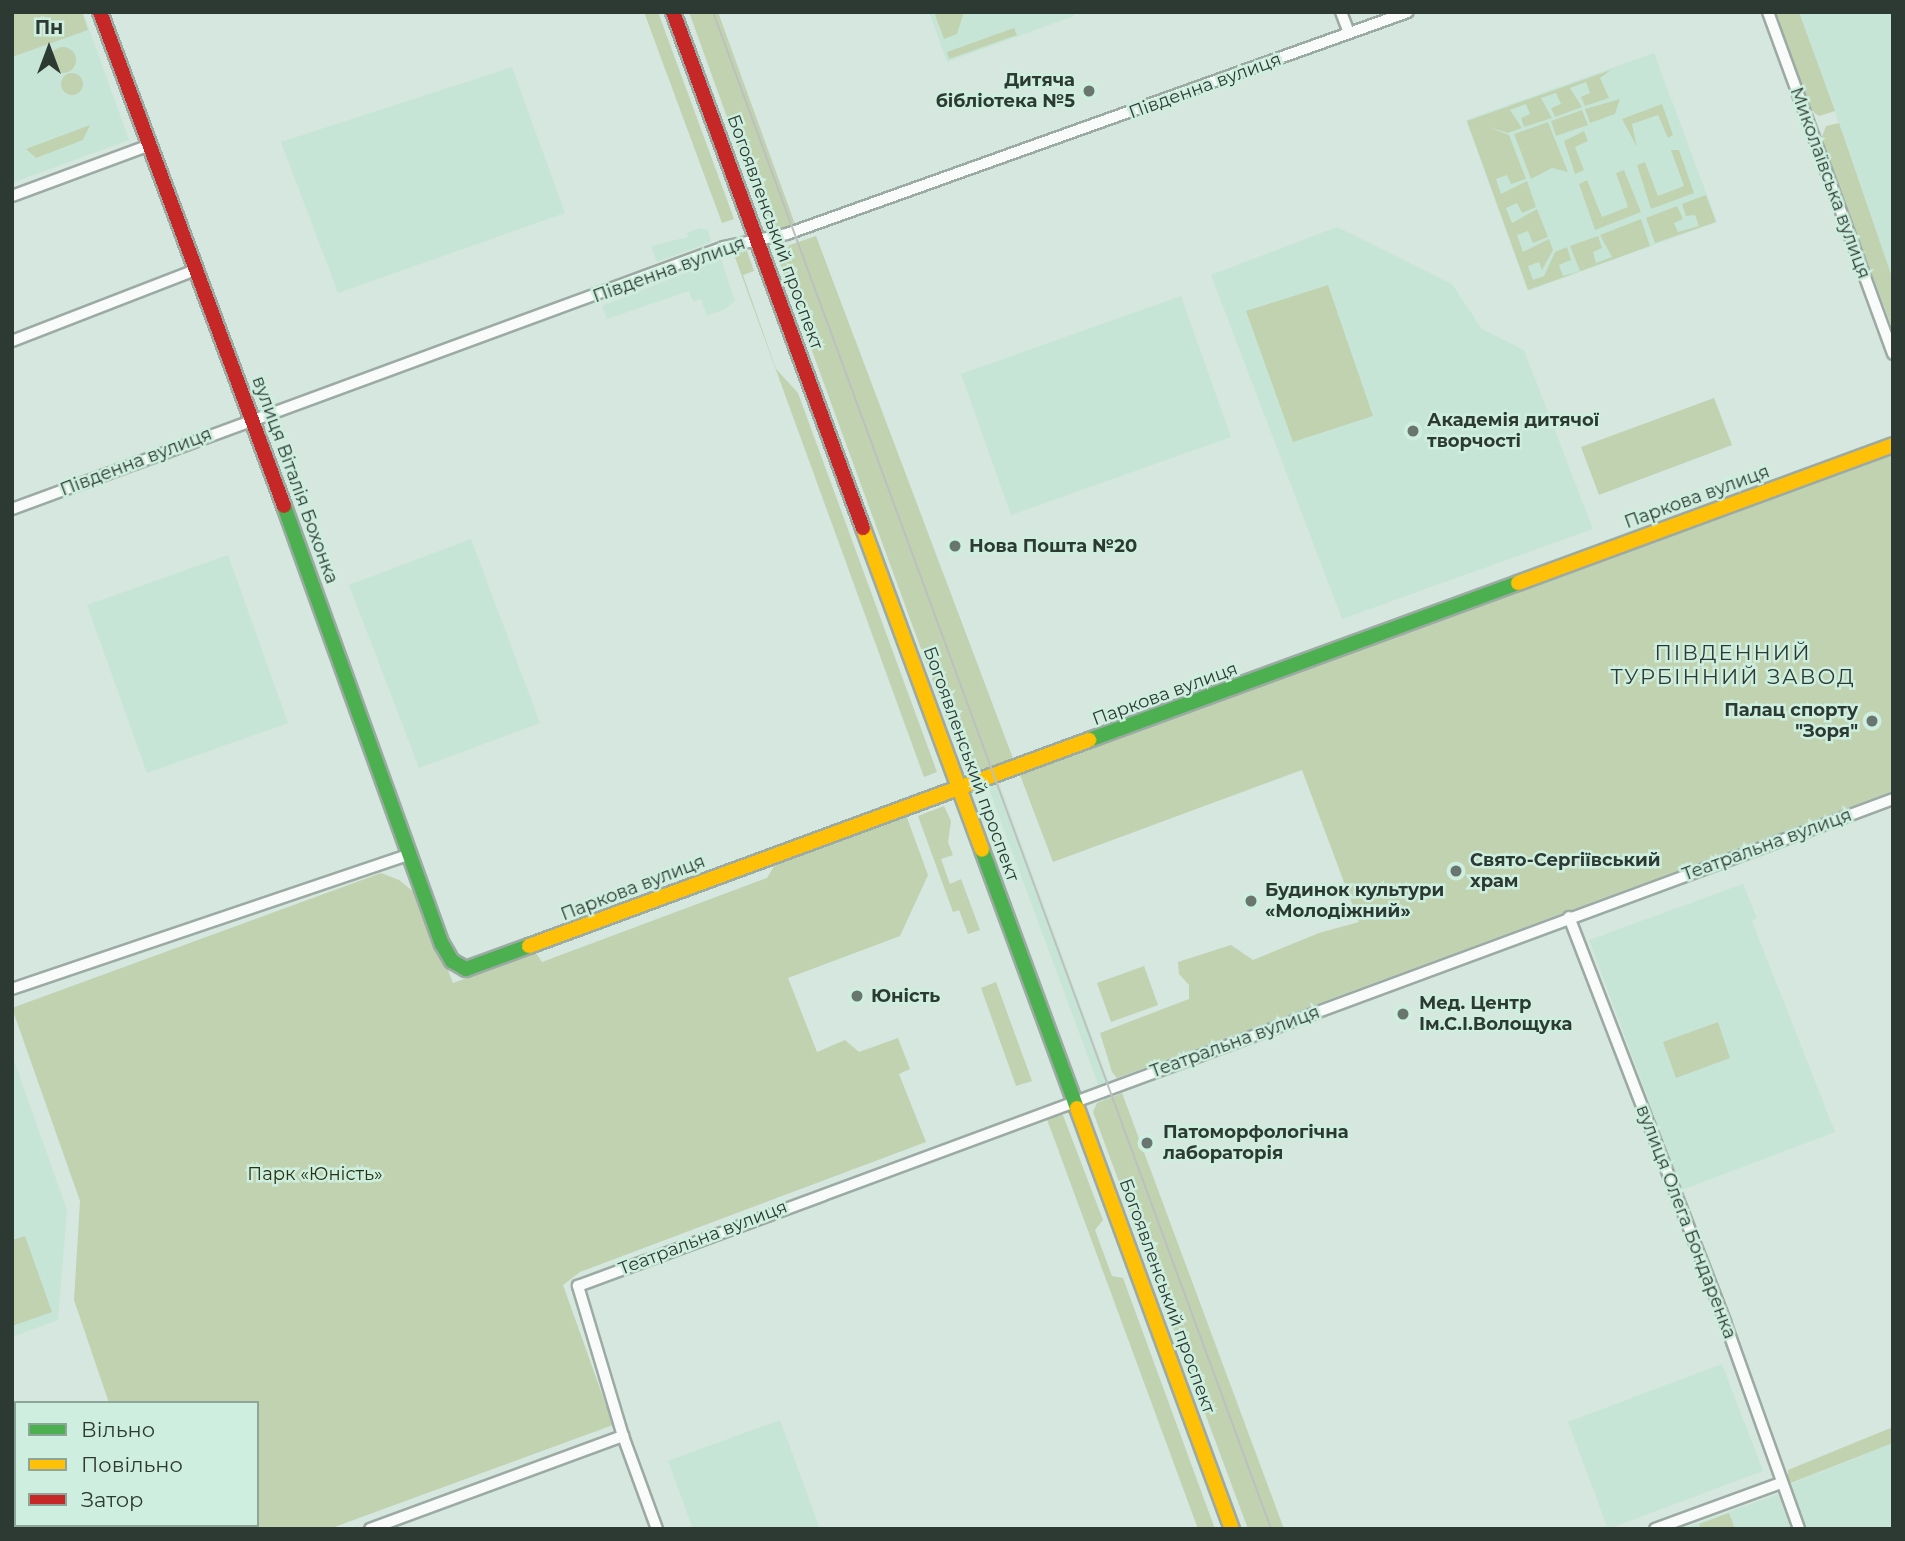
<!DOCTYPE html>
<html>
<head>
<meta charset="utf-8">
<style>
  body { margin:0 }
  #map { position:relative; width:1905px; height:1541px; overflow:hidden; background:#d5e7de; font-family:Montserrat,sans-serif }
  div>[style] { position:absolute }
  .built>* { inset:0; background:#c7e5d6 }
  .green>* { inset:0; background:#c1d2b1 }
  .round { border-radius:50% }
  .roads { filter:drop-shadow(2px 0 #9caaa4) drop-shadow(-2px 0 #9caaa4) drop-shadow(0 2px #9caaa4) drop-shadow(0 -2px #9caaa4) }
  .street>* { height:10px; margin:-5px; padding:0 5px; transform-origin:5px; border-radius:5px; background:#f9fbfa }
  .fast>* { height:14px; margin:-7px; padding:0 7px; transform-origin:7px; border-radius:7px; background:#4caf50 }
  .slow>* { height:14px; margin:-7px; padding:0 7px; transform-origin:7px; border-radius:7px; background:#ffc107 }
  .jam>* { height:14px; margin:-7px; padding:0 7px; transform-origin:7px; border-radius:7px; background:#c62828 }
  .tram>* { height:2px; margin:-1px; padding:0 1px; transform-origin:1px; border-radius:1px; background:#bcc1bf }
  .dots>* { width:19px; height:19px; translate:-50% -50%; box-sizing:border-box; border:4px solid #ceeedf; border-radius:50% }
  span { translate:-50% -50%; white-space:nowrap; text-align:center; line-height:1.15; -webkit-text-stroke:5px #ceeedf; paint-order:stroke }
  .poi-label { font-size:18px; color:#2d3933; font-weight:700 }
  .right { translate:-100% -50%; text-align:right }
  .left { translate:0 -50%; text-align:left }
  .street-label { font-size:18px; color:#2d3933 }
  .park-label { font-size:18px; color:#29330f }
  .quarter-label { font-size:21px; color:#2d3933; letter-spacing:2px }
  .frame { position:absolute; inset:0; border:14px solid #2d3933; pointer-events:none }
  .legend { position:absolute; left:14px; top:1401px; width:245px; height:126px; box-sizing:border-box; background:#ceeedf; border:2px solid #8ea69a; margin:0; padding:9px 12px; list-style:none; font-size:21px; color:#2d3933 }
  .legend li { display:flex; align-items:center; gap:14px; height:35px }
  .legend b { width:35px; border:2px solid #8ea69a }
  .north { position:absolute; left:14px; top:14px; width:70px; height:70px; -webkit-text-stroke:5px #ceeedf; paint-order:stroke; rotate:0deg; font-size:19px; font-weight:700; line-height:28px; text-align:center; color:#2d3933 }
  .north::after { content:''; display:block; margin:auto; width:24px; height:32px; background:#2d3933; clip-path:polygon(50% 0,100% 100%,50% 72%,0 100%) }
</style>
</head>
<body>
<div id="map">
  <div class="built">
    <i style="clip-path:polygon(12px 12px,83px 12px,129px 140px,12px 183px)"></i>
    <i style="clip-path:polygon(929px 12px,1073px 12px,1074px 16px,947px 62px)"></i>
    <i style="clip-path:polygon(1799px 12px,1893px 12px,1893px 280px,1837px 118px)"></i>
    <i style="clip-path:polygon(1654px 53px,1717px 222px,1528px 291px,1466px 120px)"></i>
    <i style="clip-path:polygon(512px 67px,565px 213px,338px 293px,281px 142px)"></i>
    <i style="clip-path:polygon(1337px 227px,1452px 284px,1482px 329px,1524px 350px,1593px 529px,1342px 619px,1211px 275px)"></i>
    <i style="clip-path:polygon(700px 228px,708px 230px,711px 242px,657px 262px,651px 246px,688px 237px,687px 233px)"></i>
    <i style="clip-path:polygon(721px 259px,735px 301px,725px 309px,707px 316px,701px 299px,693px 302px,689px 291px,607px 319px,602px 306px)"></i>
    <i style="clip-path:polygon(1181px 296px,1231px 437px,1011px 515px,961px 374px)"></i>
    <i style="clip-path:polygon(471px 539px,540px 723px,419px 768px,349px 585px)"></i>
    <i style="clip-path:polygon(228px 555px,288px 723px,147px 773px,87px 605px)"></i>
    <i style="clip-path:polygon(998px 780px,1185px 1291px,1263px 1529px,987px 784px)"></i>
    <i style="clip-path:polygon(1743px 884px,1757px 918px,1752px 921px,1835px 1132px,1682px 1190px,1589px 940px)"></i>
    <i style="clip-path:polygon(12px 1055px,67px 1210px,58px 1320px,12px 1337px)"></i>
    <i style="clip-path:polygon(1722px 1364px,1763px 1471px,1608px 1529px,1568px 1422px)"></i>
    <i style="clip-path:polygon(780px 1420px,820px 1529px,693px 1529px,668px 1461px)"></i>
    <i style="clip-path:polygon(1893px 1443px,1893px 1529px,1805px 1529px,1788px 1485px)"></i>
    <i style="clip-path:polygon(1778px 1494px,1791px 1529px,1682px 1529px)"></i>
  </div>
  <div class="green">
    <i style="clip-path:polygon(12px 12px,82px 12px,88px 30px,12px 57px)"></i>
    <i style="clip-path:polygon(644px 12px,658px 12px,734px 219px,722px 223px)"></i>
    <i style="clip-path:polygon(689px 12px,718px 12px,795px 224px,778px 229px,766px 225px)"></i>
    <i style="clip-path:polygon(934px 12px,964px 12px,957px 34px,944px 39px)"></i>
    <i style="clip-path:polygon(1774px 12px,1799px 12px,1835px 111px,1819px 116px,1809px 109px)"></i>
    <i style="clip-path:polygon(1014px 28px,1017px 35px,949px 59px,947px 52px)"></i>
    <i class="round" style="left:50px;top:47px;width:26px;height:26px"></i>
    <i style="clip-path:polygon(1611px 70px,1600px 78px,1609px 98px,1585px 106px,1581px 97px,1590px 93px,1586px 82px,1570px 88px,1582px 107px,1555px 117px,1551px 108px,1561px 104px,1556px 93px,1541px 98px,1552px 118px,1524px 127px,1521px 118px,1530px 114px,1526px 104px,1510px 110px,1522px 128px,1508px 133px,1488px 127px,1509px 135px,1526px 179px,1511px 184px,1507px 175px,1496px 179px,1501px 194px,1527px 181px,1536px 207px,1522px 213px,1517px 203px,1506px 208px,1512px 223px,1537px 209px,1548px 237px,1533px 243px,1528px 231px,1517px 235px,1523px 252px,1549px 239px,1553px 250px,1542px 270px,1539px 262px,1528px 266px,1533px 280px,1544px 276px,1555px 252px,1567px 247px,1571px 260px,1559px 265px,1563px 276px,1580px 271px,1570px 246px,1598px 236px,1602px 248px,1593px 252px,1596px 263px,1612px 257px,1600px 235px,1641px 219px,1650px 246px,1528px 290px,1467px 121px)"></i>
    <i class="round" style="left:61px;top:73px;width:22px;height:22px"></i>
    <i style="clip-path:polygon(1620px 99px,1615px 114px,1590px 123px,1585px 109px)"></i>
    <i style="clip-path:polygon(1662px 104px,1673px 135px,1668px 138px,1658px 115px,1632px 124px,1637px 147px,1622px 119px)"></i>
    <i style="clip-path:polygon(1582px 110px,1588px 125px,1556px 136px,1551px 121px)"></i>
    <i style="clip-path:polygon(1548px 122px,1568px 172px,1552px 168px,1531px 179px,1514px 134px)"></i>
    <i style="clip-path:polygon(1839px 123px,1893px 280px,1893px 330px,1821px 139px,1826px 126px)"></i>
    <i style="clip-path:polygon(90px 125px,83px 140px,36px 158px,26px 149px)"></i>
    <i style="clip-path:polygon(1584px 131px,1588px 141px,1575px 147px,1584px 170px,1575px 174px,1564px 141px)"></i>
    <i style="clip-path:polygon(1671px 150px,1679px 150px,1694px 193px,1651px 209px,1637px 165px,1645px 162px,1658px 196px,1684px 186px)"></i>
    <i style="clip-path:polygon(1624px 170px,1641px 212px,1595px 230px,1579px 184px,1587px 180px,1602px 217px,1628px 207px,1616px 173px)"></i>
    <i style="clip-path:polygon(1706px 195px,1716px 222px,1655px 243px,1646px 218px,1677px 206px,1683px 219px,1674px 223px,1678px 232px,1699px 226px,1695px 215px,1686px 216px,1682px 204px)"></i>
    <i style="clip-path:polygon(816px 236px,1014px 761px,977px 774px,965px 769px,778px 258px,781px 248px)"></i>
    <i style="clip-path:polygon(746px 248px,754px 271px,743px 275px,776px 369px,798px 393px,937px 772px,924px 777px,732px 249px)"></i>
    <i style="clip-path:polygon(1328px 285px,1373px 416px,1293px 442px,1246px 311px)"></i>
    <i style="clip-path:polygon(1714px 398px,1732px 445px,1599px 495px,1581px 447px)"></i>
    <i style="clip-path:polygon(1893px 453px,1893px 791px,1117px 1078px,1112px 1072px,1100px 1033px,1189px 999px,1189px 985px,1179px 974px,1178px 962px,1231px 945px,1253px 960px,1319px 933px,1359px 922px,1302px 770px,1053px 862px,1020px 775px)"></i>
    <i style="clip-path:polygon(944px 806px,951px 821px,948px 842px,953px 855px,941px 859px,950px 884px,961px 879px,980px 930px,968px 934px,959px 910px,953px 912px,918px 816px)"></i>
    <i style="clip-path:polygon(906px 815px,928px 875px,900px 936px,788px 978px,817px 1052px,845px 1040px,859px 1052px,898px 1038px,910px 1069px,899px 1074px,926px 1142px,580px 1272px,563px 1285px,613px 1425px,329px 1529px,147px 1529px,144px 1525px,257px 1525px,257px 1403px,109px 1403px,74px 1300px,80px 1201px,12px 1008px,381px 873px,399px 880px,420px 897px,453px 983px,536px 953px,542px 962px,767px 878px,776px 863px)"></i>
    <i style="clip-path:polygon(1144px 966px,1158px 1005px,1111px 1022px,1097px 983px)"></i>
    <i style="clip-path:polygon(996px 982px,1032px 1081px,1016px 1086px,981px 988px)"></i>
    <i style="clip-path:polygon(1718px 1022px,1730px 1058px,1676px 1078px,1663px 1042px)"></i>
    <i style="clip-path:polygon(1122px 1093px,1284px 1529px,1248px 1529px,1093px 1112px,1097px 1103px)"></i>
    <i style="clip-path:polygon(1061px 1110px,1103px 1220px,1095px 1230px,1112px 1276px,1123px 1278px,1215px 1529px,1198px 1529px,1045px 1114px)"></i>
    <i style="clip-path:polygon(25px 1236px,52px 1312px,12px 1326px,12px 1240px)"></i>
    <i style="clip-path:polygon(1893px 1427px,1893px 1443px,1788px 1484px,1788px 1470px)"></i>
    <i style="clip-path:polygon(1729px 1513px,1735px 1529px,1701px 1529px,1699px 1524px)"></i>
  </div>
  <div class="roads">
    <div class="street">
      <i style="left:1341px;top:12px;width:22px;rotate:69deg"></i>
      <i style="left:1768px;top:12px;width:364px;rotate:69.9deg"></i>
      <i style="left:12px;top:196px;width:147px;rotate:-20.3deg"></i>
      <i style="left:12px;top:341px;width:199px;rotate:-21.2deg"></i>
      <i style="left:12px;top:509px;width:759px;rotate:-20.2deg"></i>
      <i style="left:724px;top:247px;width:64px;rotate:-11.7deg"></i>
      <i style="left:787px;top:234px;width:659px;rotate:-19.67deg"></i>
      <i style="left:1569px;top:917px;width:434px;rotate:68.9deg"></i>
      <i style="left:1725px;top:1322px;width:220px;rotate:70.3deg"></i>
      <i style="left:12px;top:989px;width:419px;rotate:-18.7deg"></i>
      <i style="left:370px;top:1529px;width:270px;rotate:-20.2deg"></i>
      <i style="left:657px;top:1529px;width:99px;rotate:-110.1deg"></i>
      <i style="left:623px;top:1436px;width:157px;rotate:-106.7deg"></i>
      <i style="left:578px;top:1286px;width:1402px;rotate:-20.32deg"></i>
      <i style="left:1655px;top:1529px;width:134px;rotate:-20.1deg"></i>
    </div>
    <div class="fast">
      <i style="left:284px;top:506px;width:466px;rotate:70.2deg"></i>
      <i style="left:442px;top:944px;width:20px;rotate:60deg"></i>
      <i style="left:452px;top:961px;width:16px;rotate:30deg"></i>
      <i style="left:466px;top:969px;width:67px;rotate:-20.1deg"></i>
      <i style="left:1089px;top:740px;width:457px;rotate:-20.1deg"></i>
      <i style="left:982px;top:850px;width:275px;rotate:69.8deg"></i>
    </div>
    <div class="slow">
      <i style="left:863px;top:528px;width:343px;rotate:69.7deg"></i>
      <i style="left:1518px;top:583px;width:400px;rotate:-20.2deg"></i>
      <i style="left:529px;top:946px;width:597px;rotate:-20.2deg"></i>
      <i style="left:1077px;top:1108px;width:449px;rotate:69.8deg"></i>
    </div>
    <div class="jam">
      <i style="left:100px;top:12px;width:527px;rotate:69.57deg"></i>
      <i style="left:673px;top:12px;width:550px;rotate:69.79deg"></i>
    </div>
  </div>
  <div class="tram">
    <i style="left:713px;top:12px;width:1616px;rotate:69.8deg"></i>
  </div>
  <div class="dots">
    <i style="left:1089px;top:91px;background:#68766f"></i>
    <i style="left:1413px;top:431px;background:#68766f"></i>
    <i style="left:955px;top:546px;background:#68766f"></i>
    <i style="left:1872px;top:721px;background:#68766f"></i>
    <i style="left:1456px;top:871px;background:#68766f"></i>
    <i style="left:1251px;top:901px;background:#68766f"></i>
    <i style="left:857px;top:996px;background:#68766f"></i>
    <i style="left:1403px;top:1014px;background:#68766f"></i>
    <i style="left:1147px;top:1143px;background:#68766f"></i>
  </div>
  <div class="poi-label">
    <span class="right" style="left:1075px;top:91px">Дитяча<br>бібліотека №5</span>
    <span class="left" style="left:1427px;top:431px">Академія дитячої<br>творчості</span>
    <span class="left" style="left:969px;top:546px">Нова Пошта №20</span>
    <span class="right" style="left:1858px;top:721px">Палац спорту<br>"Зоря"</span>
    <span class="left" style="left:1470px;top:871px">Свято-Сергіївський<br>храм</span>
    <span class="left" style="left:1265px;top:901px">Будинок культури<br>«Молодіжний»</span>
    <span class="left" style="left:871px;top:996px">Юність</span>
    <span class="left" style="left:1419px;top:1014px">Мед. Центр<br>Ім.С.І.Волощука</span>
    <span class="left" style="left:1163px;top:1143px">Патоморфологічна<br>лабораторія</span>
  </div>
  <div class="street-label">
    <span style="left:1205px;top:86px;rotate:-20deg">Південна вулиця</span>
    <span style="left:1830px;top:183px;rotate:70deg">Миколаївська вулиця</span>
    <span style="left:775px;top:232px;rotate:70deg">Богоявленський проспект</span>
    <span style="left:669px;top:270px;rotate:-20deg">Південна вулиця</span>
    <span style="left:136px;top:462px;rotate:-21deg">Південна вулиця</span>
    <span style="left:295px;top:480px;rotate:70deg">вулиця Віталія Бохонка</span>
    <span style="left:1697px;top:497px;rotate:-20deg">Паркова вулиця</span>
    <span style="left:1165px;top:694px;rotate:-20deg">Паркова вулиця</span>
    <span style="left:971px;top:764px;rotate:70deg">Богоявленський проспект</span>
    <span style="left:1767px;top:845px;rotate:-20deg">Театральна вулиця</span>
    <span style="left:633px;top:888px;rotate:-21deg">Паркова вулиця</span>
    <span style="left:1235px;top:1042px;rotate:-20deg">Театральна вулиця</span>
    <span style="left:1686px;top:1222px;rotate:69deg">вулиця Олега Бондаренка</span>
    <span style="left:703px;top:1238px;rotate:-21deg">Театральна вулиця</span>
    <span style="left:1167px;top:1296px;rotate:70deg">Богоявленський проспект</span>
  </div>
  <div class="park-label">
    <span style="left:315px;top:1174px">Парк «Юність»</span>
  </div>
  <div class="quarter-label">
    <span style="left:1733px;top:665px">ПІВДЕННИЙ<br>ТУРБІННИЙ ЗАВОД</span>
  </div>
  <div class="frame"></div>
  <ul class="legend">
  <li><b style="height:9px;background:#4caf50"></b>Вільно</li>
  <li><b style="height:9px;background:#ffc107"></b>Повільно</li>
  <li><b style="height:9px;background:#c62828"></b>Затор</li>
  </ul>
  <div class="north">Пн</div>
</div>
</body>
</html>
